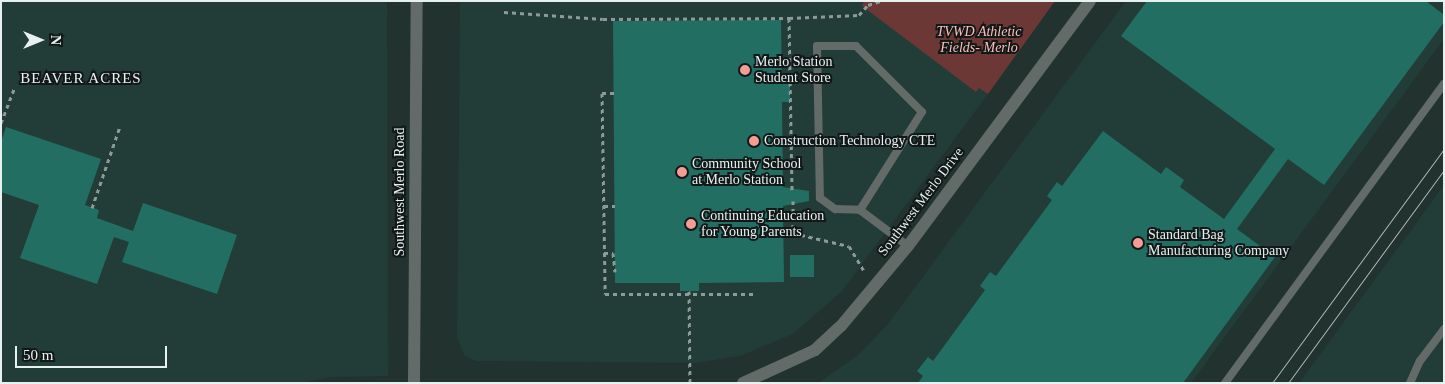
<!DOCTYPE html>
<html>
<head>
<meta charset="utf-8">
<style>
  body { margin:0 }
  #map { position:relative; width:1445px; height:384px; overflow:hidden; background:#21322f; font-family:Georgia,serif }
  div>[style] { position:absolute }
  .built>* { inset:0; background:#223c37 }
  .green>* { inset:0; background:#6c3836 }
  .building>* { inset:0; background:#236e63 }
  .path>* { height:3px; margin-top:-1.5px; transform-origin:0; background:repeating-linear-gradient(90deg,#8c9a98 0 4px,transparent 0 8px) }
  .service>* { height:8px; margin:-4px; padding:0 4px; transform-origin:4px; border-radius:4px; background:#636b69 }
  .minor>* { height:12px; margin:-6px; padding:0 6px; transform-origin:6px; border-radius:6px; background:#636b69 }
  .tertiary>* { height:12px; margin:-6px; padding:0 6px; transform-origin:6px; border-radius:6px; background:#636b69 }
  .tram>* { height:1px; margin:-0.5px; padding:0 0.5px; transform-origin:0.5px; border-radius:0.5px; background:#aebab8 }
  .dots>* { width:14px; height:14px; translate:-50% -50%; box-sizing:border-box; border:2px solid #111817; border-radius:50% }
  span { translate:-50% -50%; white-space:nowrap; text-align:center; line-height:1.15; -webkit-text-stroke:4px #111817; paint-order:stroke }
  .park-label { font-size:14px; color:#fdbeb9; font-style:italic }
  .poi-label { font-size:14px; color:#e7f2f0 }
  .left { translate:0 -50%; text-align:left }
  .street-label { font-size:14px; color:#e7f2f0 }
  .neighbourhood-label { font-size:15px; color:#e7f2f0; letter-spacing:1px }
  .frame { position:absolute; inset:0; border:2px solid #e7f2f0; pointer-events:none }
  .north { position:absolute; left:15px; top:15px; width:50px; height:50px; -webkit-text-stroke:4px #111817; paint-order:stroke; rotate:90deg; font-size:14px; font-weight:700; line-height:20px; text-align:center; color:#e7f2f0 }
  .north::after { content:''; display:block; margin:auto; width:18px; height:22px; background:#e7f2f0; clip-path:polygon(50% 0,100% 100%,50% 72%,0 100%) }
  .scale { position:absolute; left:15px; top:346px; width:152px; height:22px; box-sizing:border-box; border:2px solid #e7f2f0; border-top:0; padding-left:6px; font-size:15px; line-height:18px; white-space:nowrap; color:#e7f2f0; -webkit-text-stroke:4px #111817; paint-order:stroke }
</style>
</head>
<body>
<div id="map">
  <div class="built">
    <i style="clip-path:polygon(1px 1px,387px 1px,388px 376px,333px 377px,299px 383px,1px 383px)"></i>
    <i style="clip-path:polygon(460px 1px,864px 1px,988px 94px,842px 291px,793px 334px,740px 356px,696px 363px,476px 361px,464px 355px,457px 337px)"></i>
    <i style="clip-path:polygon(1126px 1px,1444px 1px,1444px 39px,1191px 383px,818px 383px,858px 355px,888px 324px)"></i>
    <i style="clip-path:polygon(1444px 185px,1444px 383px,1299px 383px)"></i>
  </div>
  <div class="green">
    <i style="clip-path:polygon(864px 1px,1055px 1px,988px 94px,979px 88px,976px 92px,862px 6px)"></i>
  </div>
  <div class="building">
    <i style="clip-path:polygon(1147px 1px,1426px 1px,1444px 15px,1444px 22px,1324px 185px,1288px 159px,1237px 229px,1275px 257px,1183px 383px,918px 383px,923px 376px,917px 371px,928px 357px,933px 361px,985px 290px,980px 286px,990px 272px,996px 276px,1052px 200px,1047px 196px,1057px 182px,1062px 186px,1103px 131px,1161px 174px,1166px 167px,1184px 180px,1180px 187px,1224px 219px,1275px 149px,1121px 36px)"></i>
    <i style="clip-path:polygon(781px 20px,782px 84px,790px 83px,790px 102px,782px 102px,783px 187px,809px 191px,809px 201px,783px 206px,784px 282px,699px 283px,699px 291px,680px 291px,680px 283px,615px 283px,613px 21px)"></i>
    <i style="clip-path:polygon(6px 127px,101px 159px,85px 205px,99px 210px,97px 218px,133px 231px,143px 203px,237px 235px,217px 294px,122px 262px,129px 242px,114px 237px,97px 284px,20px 258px,39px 205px,1px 192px,1px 142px)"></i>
    <i style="clip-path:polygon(790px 255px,814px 255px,814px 277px,790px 277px)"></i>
  </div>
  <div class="path">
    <i style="left:504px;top:12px;width:99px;rotate:4deg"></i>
    <i style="left:603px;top:19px;width:186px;rotate:-0.3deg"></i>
    <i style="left:789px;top:18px;width:70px;rotate:-2.5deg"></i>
    <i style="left:859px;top:15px;width:13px;rotate:-48deg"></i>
    <i style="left:868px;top:5px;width:14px;rotate:-17deg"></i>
    <i style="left:789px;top:18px;width:173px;rotate:89deg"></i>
    <i style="left:614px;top:93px;width:12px;rotate:180deg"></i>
    <i style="left:602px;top:93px;width:201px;rotate:89.1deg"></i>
    <i style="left:605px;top:294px;width:149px"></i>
    <i style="left:1px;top:123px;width:36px;rotate:-69deg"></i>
    <i style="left:793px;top:201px;width:32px;rotate:90deg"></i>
    <i style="left:793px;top:233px;width:57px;rotate:13.1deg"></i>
    <i style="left:849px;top:246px;width:31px;rotate:59deg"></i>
    <i style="left:604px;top:206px;width:11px"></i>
    <i style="left:92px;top:208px;width:87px;rotate:-71.1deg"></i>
    <i style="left:604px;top:253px;width:9px"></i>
    <i style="left:613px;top:253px;width:19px;rotate:84deg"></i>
    <i style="left:689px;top:291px;width:92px;rotate:89.4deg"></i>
  </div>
  <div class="service">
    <i style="left:860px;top:210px;width:116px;rotate:-57.7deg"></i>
    <i style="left:922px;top:112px;width:93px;rotate:-135deg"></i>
    <i style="left:856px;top:46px;width:39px;rotate:180deg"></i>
    <i style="left:817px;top:46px;width:152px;rotate:88.9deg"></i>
    <i style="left:820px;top:198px;width:19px;rotate:36deg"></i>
    <i style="left:835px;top:209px;width:25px;rotate:2deg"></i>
    <i style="left:860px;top:210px;width:60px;rotate:36.9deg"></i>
    <i style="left:1225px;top:383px;width:371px;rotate:-53.8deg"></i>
    <i style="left:1410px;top:383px;width:24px;rotate:-66deg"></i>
    <i style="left:1420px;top:361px;width:40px;rotate:-53deg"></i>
  </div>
  <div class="minor">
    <i style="left:743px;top:383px;width:79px;rotate:-24.6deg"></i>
    <i style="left:815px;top:350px;width:35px;rotate:-43deg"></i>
    <i style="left:841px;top:326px;width:104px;rotate:-50.1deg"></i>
    <i style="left:908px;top:246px;width:305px;rotate:-53.4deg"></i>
  </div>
  <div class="tertiary">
    <i style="left:414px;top:383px;width:382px;rotate:-89.6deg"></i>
  </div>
  <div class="tram">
    <i style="left:1272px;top:383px;width:290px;rotate:-53.7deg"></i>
    <i style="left:1288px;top:383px;width:264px;rotate:-53.8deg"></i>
  </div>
  <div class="dots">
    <i style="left:745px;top:70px;background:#f59c96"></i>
    <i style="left:754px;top:141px;background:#f59c96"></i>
    <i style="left:682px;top:172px;background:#f59c96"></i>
    <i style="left:691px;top:224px;background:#f59c96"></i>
    <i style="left:1138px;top:243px;background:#f59c96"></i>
  </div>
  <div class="park-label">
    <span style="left:979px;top:40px">TVWD Athletic<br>Fields- Merlo</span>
  </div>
  <div class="poi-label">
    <span class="left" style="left:755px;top:70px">Merlo Station<br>Student Store</span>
    <span class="left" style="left:764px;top:141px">Construction Technology CTE</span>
    <span class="left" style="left:692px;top:172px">Community School<br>at Merlo Station</span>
    <span class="left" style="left:701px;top:224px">Continuing Education<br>for Young Parents</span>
    <span class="left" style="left:1148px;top:243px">Standard Bag<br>Manufacturing Company</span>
  </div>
  <div class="street-label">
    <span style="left:400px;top:192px;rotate:-90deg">Southwest Merlo Road</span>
    <span style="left:921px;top:202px;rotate:-53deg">Southwest Merlo Drive</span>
  </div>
  <div class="neighbourhood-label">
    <span style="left:81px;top:79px">BEAVER ACRES</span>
  </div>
  <div class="frame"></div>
  <div class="north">N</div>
  <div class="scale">50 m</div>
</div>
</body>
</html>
